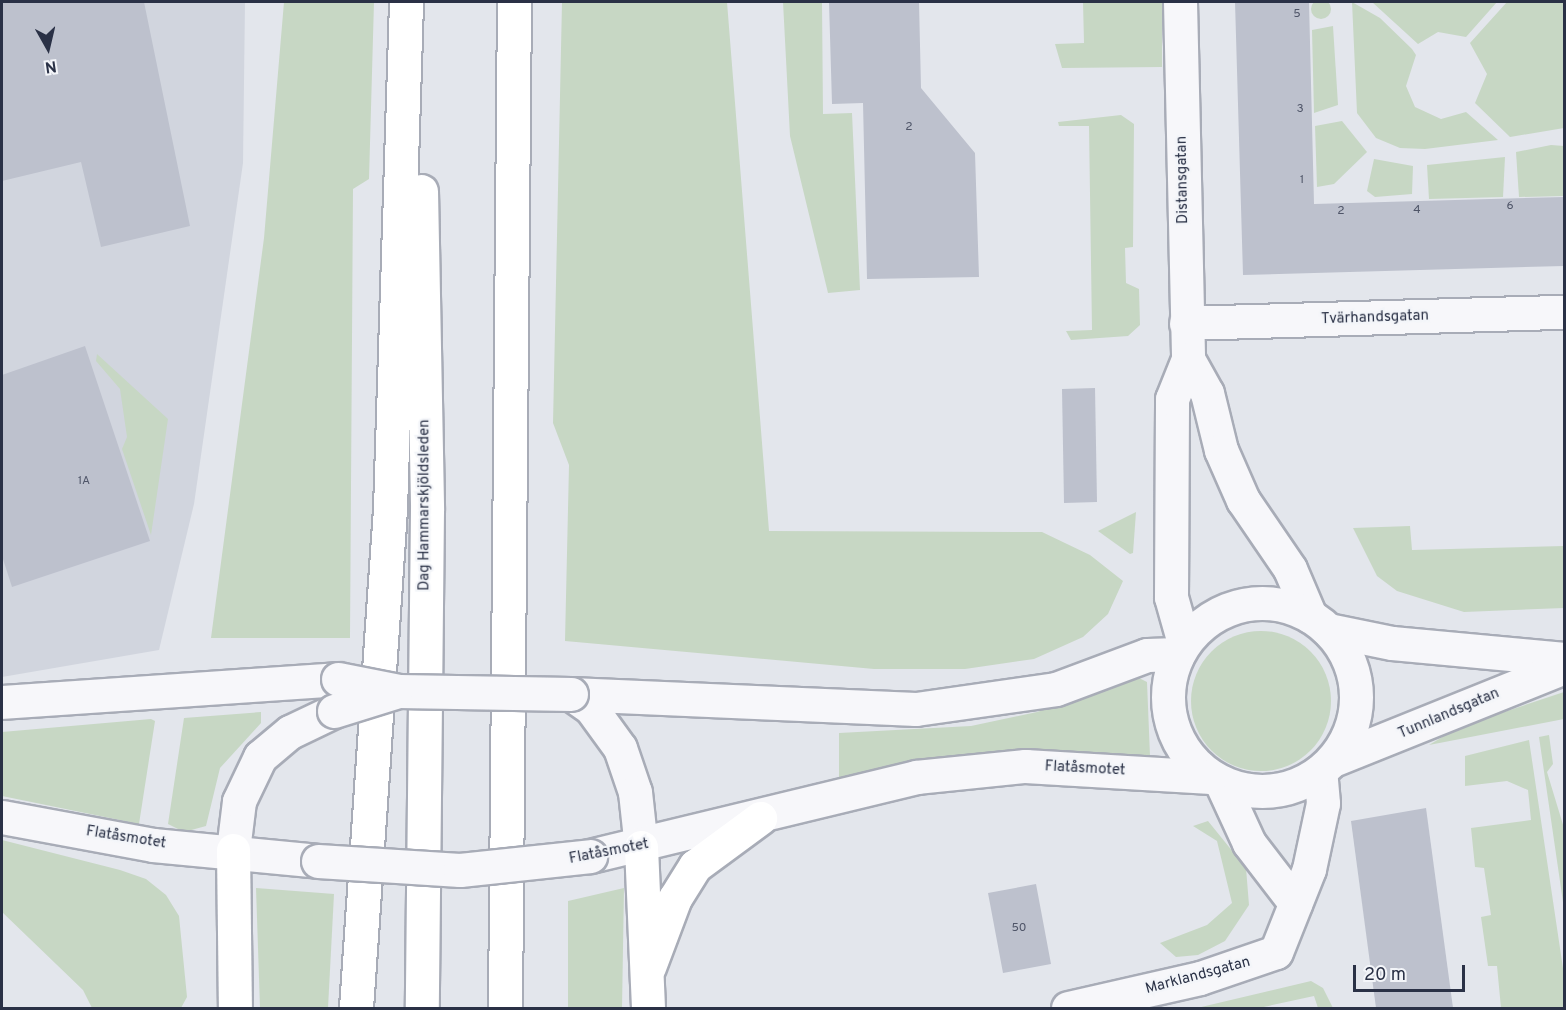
<!DOCTYPE html>
<html>
<head>
<meta charset="utf-8">
<style>
  body { margin:0 }
  #map { position:relative; width:1566px; height:1010px; overflow:hidden; background:#e3e6ec; font-family:Overpass,sans-serif }
  div>[style] { position:absolute }
  .built>* { inset:0; background:#d1d5de }
  .green>* { inset:0; background:#c7d7c4 }
  .round { border-radius:50% }
  .building>* { inset:0; background:#bdc1cd }
  .roads { filter:drop-shadow(2px 0 #a8acb7) drop-shadow(-2px 0 #a8acb7) drop-shadow(0 2px #a8acb7) drop-shadow(0 -2px #a8acb7) }
  .minor>* { height:33px; margin:-16.5px; padding:0 16.5px; transform-origin:16.5px; border-radius:16.5px; background:#f7f7fa }
  .tertiary>* { height:33px; margin:-16.5px; padding:0 16.5px; transform-origin:16.5px; border-radius:16.5px; background:#f7f7fa }
  .tertiary>.ring { margin:-16.5px; padding:0; box-sizing:content-box; background:none; border:33px solid #f7f7fa; border-radius:50% }
  .primary>* { height:33px; margin:-16.5px; padding:0 16.5px; transform-origin:16.5px; border-radius:16.5px; background:#fff }
  .bridges { filter:drop-shadow(2px 0 #a8acb7) drop-shadow(-2px 0 #a8acb7) drop-shadow(0 2px #a8acb7) drop-shadow(0 -2px #a8acb7) }
  .tertiary-bridge>* { height:33px; margin:-16.5px; padding:0 16.5px; transform-origin:16.5px; border-radius:16.5px; background:#f7f7fa }
  span { translate:-50% -50%; white-space:nowrap; text-align:center; line-height:1.15; -webkit-text-stroke:4.5px #f3f5f9; paint-order:stroke }
  .number-label { font-size:12px; color:#4f5568 }
  .number-label span { -webkit-text-stroke-width:0 }
  .street-label { font-size:15px; color:#2a3146 }
  .frame { position:absolute; inset:0; border:3px solid #2a3146; pointer-events:none }
  .north { position:absolute; left:18px; top:18px; width:60px; height:60px; -webkit-text-stroke:4px #f3f5f9; paint-order:stroke; rotate:172deg; font-size:16px; font-weight:700; line-height:24px; text-align:center; color:#2a3146 }
  .north::after { content:''; display:block; margin:auto; width:21px; height:27px; background:#2a3146; clip-path:polygon(50% 0,100% 100%,50% 72%,0 100%) }
  .scale { position:absolute; left:1353px; top:965px; width:112px; height:27px; box-sizing:border-box; border:3px solid #2a3146; border-top:0; padding-left:8px; font-size:18px; line-height:21px; white-space:nowrap; color:#2a3146; -webkit-text-stroke:4px #f3f5f9; paint-order:stroke }
</style>
</head>
<body>
<div id="map">
  <div class="built">
    <i style="clip-path:polygon(2px 2px,245px 2px,243px 163px,194px 504px,159px 650px,2px 677px)"></i>
  </div>
  <div class="green">
    <i class="round" style="left:1311px;top:-1px;width:20px;height:20px"></i>
    <i style="clip-path:polygon(284px 2px,374px 2px,369px 179px,353px 189px,350px 638px,211px 638px,264px 238px)"></i>
    <i style="clip-path:polygon(562px 2px,727px 2px,769px 531px,1042px 532px,1090px 555px,1123px 581px,1108px 614px,1083px 637px,1034px 659px,965px 669px,874px 669px,565px 641px,569px 465px,553px 423px)"></i>
    <i style="clip-path:polygon(783px 2px,822px 2px,823px 114px,852px 113px,860px 290px,828px 293px,790px 136px)"></i>
    <i style="clip-path:polygon(1051px 2px,1162px 2px,1162px 67px,1062px 68px,1055px 44px,1084px 43px,1083px 2px)"></i>
    <i style="clip-path:polygon(1352px 2px,1380px 18px,1412px 49px,1416px 55px,1406px 86px,1415px 107px,1441px 119px,1466px 112px,1498px 140px,1425px 149px,1400px 148px,1376px 138px,1357px 113px)"></i>
    <i style="clip-path:polygon(1372px 2px,1497px 2px,1466px 37px,1438px 32px,1418px 44px)"></i>
    <i style="clip-path:polygon(1507px 2px,1564px 2px,1564px 128px,1510px 137px,1475px 103px,1487px 74px,1470px 43px)"></i>
    <i style="clip-path:polygon(1333px 26px,1338px 105px,1314px 113px,1312px 30px)"></i>
    <i style="clip-path:polygon(1121px 115px,1134px 124px,1133px 247px,1125px 248px,1126px 283px,1139px 289px,1140px 325px,1128px 336px,1071px 340px,1066px 331px,1092px 330px,1089px 126px,1059px 126px,1058px 122px)"></i>
    <i style="clip-path:polygon(1342px 121px,1367px 152px,1334px 184px,1317px 187px,1315px 126px)"></i>
    <i style="clip-path:polygon(1551px 145px,1564px 146px,1564px 196px,1519px 197px,1516px 152px)"></i>
    <i style="clip-path:polygon(1505px 157px,1503px 197px,1429px 199px,1427px 165px)"></i>
    <i style="clip-path:polygon(1374px 159px,1413px 166px,1412px 194px,1375px 197px,1367px 191px)"></i>
    <i style="clip-path:polygon(97px 354px,168px 419px,151px 535px,122px 449px,127px 437px,120px 389px,96px 361px)"></i>
    <i style="clip-path:polygon(1136px 512px,1133px 553px,1130px 554px,1098px 531px)"></i>
    <i style="clip-path:polygon(1410px 526px,1412px 550px,1564px 546px,1564px 608px,1464px 612px,1397px 591px,1377px 576px,1353px 528px)"></i>
    <i class="round" style="left:1191px;top:631px;width:140px;height:140px"></i>
    <i style="clip-path:polygon(1137px 677px,1147px 682px,1150px 756px,839px 779px,839px 733px,971px 726px,1037px 712px)"></i>
    <i style="clip-path:polygon(1564px 692px,1564px 719px,1429px 745px,1459px 727px)"></i>
    <i style="clip-path:polygon(261px 712px,261px 723px,220px 768px,206px 826px,184px 832px,168px 824px,184px 718px)"></i>
    <i style="clip-path:polygon(151px 719px,155px 721px,139px 824px,2px 796px,2px 732px)"></i>
    <i style="clip-path:polygon(1549px 735px,1553px 764px,1547px 772px,1564px 828px,1564px 909px,1539px 737px)"></i>
    <i style="clip-path:polygon(1529px 740px,1564px 975px,1564px 1008px,1501px 1008px,1497px 966px,1488px 966px,1481px 917px,1491px 915px,1484px 868px,1475px 867px,1471px 828px,1531px 820px,1528px 790px,1507px 781px,1465px 786px,1465px 756px)"></i>
    <i style="clip-path:polygon(1208px 821px,1246px 868px,1249px 905px,1225px 941px,1198px 955px,1176px 957px,1160px 943px,1207px 925px,1232px 903px,1217px 841px,1193px 826px)"></i>
    <i style="clip-path:polygon(2px 840px,120px 870px,146px 879px,166px 895px,179px 916px,187px 997px,181px 1008px,92px 1008px,83px 990px,2px 912px)"></i>
    <i style="clip-path:polygon(256px 888px,334px 894px,328px 1008px,260px 1008px)"></i>
    <i style="clip-path:polygon(624px 888px,622px 1008px,568px 1008px,568px 901px)"></i>
    <i style="clip-path:polygon(1311px 981px,1323px 988px,1333px 1008px,1318px 1008px,1314px 996px,1259px 1008px,1197px 1008px)"></i>
  </div>
  <div class="building">
    <i style="clip-path:polygon(2px 2px,144px 2px,190px 226px,101px 247px,81px 162px,2px 181px)"></i>
    <i style="clip-path:polygon(829px 2px,919px 2px,921px 88px,975px 153px,979px 277px,867px 279px,863px 103px,832px 104px)"></i>
    <i style="clip-path:polygon(1235px 2px,1309px 2px,1314px 204px,1564px 197px,1564px 266px,1243px 275px)"></i>
    <i style="clip-path:polygon(85px 346px,150px 541px,12px 587px,2px 556px,2px 375px)"></i>
    <i style="clip-path:polygon(1095px 388px,1097px 502px,1064px 503px,1062px 389px)"></i>
    <i style="clip-path:polygon(1426px 808px,1453px 1008px,1376px 1008px,1351px 821px)"></i>
    <i style="clip-path:polygon(1036px 884px,1051px 964px,1003px 973px,988px 893px)"></i>
  </div>
  <div class="roads">
    <div class="minor">
      <i style="left:1186px;top:323px;width:378px;rotate:-1.7deg"></i>
      <i style="left:1328px;top:630px;width:65px;rotate:11.5deg"></i>
      <i style="left:1392px;top:643px;width:173px;rotate:5.3deg"></i>
      <i style="left:1333px;top:760px;width:249px;rotate:-21.9deg"></i>
      <i style="left:1221px;top:782px;width:67px;rotate:65.3deg"></i>
      <i style="left:1249px;top:843px;width:76px;rotate:52.5deg"></i>
      <i style="left:1068px;top:1008px;width:135px;rotate:-12.8deg"></i>
      <i style="left:1200px;top:978px;width:80px;rotate:-18.9deg"></i>
      <i style="left:1276px;top:952px;width:89px;rotate:-68.3deg"></i>
      <i style="left:1309px;top:869px;width:67px;rotate:-78deg"></i>
      <i style="left:1323px;top:803px;width:32px;rotate:-95deg"></i>
    </div>
    <div class="tertiary">
      <i style="left:1180px;top:2px;width:357px;rotate:88.7deg"></i>
      <i style="left:1188px;top:359px;width:39px;rotate:61deg"></i>
      <i style="left:1207px;top:393px;width:59px;rotate:76.2deg"></i>
      <i style="left:1221px;top:450px;width:55px;rotate:66.3deg"></i>
      <i style="left:1243px;top:500px;width:83px;rotate:55.7deg"></i>
      <i style="left:1290px;top:569px;width:51px;rotate:66.9deg"></i>
      <i class="ring" style="left:1168px;top:603px;width:155px;height:155px"></i>
      <i style="left:1184px;top:643px;width:48px;rotate:-105.8deg"></i>
      <i style="left:1171px;top:597px;width:198px;rotate:-89.7deg"></i>
      <i style="left:1172px;top:399px;width:43px;rotate:-68.2deg"></i>
      <i style="left:571px;top:694px;width:345px;rotate:2.5deg"></i>
      <i style="left:916px;top:709px;width:141px;rotate:-8.1deg"></i>
      <i style="left:1056px;top:689px;width:97px;rotate:-20.5deg"></i>
      <i style="left:1147px;top:655px;width:31px;rotate:-2deg"></i>
      <i style="left:571px;top:694px;width:24px;rotate:35deg"></i>
      <i style="left:591px;top:708px;width:49px;rotate:54.1deg"></i>
      <i style="left:620px;top:748px;width:46px;rotate:71.2deg"></i>
      <i style="left:635px;top:792px;width:55px;rotate:83.8deg"></i>
      <i style="left:2px;top:702px;width:337px;rotate:-3.9deg"></i>
      <i style="left:2px;top:817px;width:154px;rotate:10.5deg"></i>
      <i style="left:153px;top:845px;width:166px;rotate:5.5deg"></i>
      <i style="left:233px;top:850px;width:49px;rotate:-83deg"></i>
      <i style="left:239px;top:801px;width:49px;rotate:-64.5deg"></i>
      <i style="left:260px;top:757px;width:39px;rotate:-40deg"></i>
      <i style="left:290px;top:732px;width:49px;rotate:-25.5deg"></i>
      <i style="left:590px;top:856px;width:335px;rotate:-13.6deg"></i>
      <i style="left:916px;top:777px;width:110px;rotate:-5.8deg"></i>
      <i style="left:1025px;top:766px;width:186px;rotate:3.4deg"></i>
    </div>
    <div class="primary">
      <i style="left:421px;top:191px;width:319px;rotate:88.9deg"></i>
      <i style="left:427px;top:510px;width:498px;rotate:90.6deg"></i>
      <i style="left:641px;top:847px;width:161px;rotate:87.5deg"></i>
      <i style="left:233px;top:850px;width:158px;rotate:89.3deg"></i>
      <i style="left:649px;top:967px;width:74px;rotate:-69.4deg"></i>
      <i style="left:675px;top:898px;width:38px;rotate:-58deg"></i>
      <i style="left:695px;top:866px;width:81px;rotate:-36.4deg"></i>
      <i style="left:356px;top:1008px;width:500px;rotate:-86.1deg"></i>
      <i style="left:390px;top:509px;width:507px;rotate:-88.19deg"></i>
      <i style="left:505px;top:1008px;width:1006px;rotate:-89.49deg"></i>
    </div>
  </div>
  <div class="bridges">
    <div class="tertiary-bridge">
      <i style="left:338px;top:679px;width:62px;rotate:11.1deg"></i>
      <i style="left:399px;top:691px;width:172px;rotate:1deg"></i>
      <i style="left:334px;top:711px;width:64px;rotate:-17.3deg"></i>
      <i style="left:318px;top:861px;width:142px;rotate:3.6deg"></i>
      <i style="left:460px;top:870px;width:131px;rotate:-6.1deg"></i>
    </div>
  </div>
  <div class="number-label">
    <span style="left:1297px;top:15px">5</span>
    <span style="left:1300px;top:110px">3</span>
    <span style="left:909px;top:128px">2</span>
    <span style="left:1302px;top:181px">1</span>
    <span style="left:1510px;top:207px">6</span>
    <span style="left:1417px;top:211px">4</span>
    <span style="left:1341px;top:212px">2</span>
    <span style="left:84px;top:482px">1A</span>
    <span style="left:1019px;top:929px">50</span>
  </div>
  <div class="street-label">
    <span style="left:1183px;top:180px;rotate:-91deg">Distansgatan</span>
    <span style="left:1375px;top:318px;rotate:-2deg">Tvärhandsgatan</span>
    <span style="left:425px;top:505px;rotate:-90deg">Dag Hammarskjöldsleden</span>
    <span style="left:1449px;top:714px;rotate:-23deg">Tunnlandsgatan</span>
    <span style="left:1085px;top:769px;rotate:3deg">Flatåsmotet</span>
    <span style="left:126px;top:838px;rotate:9deg">Flatåsmotet</span>
    <span style="left:609px;top:852px;rotate:-11deg">Flatåsmotet</span>
    <span style="left:1198px;top:976px;rotate:-15deg">Marklandsgatan</span>
  </div>
  <div class="frame"></div>
  <div class="north">N</div>
  <div class="scale">20 m</div>
</div>
</body>
</html>
